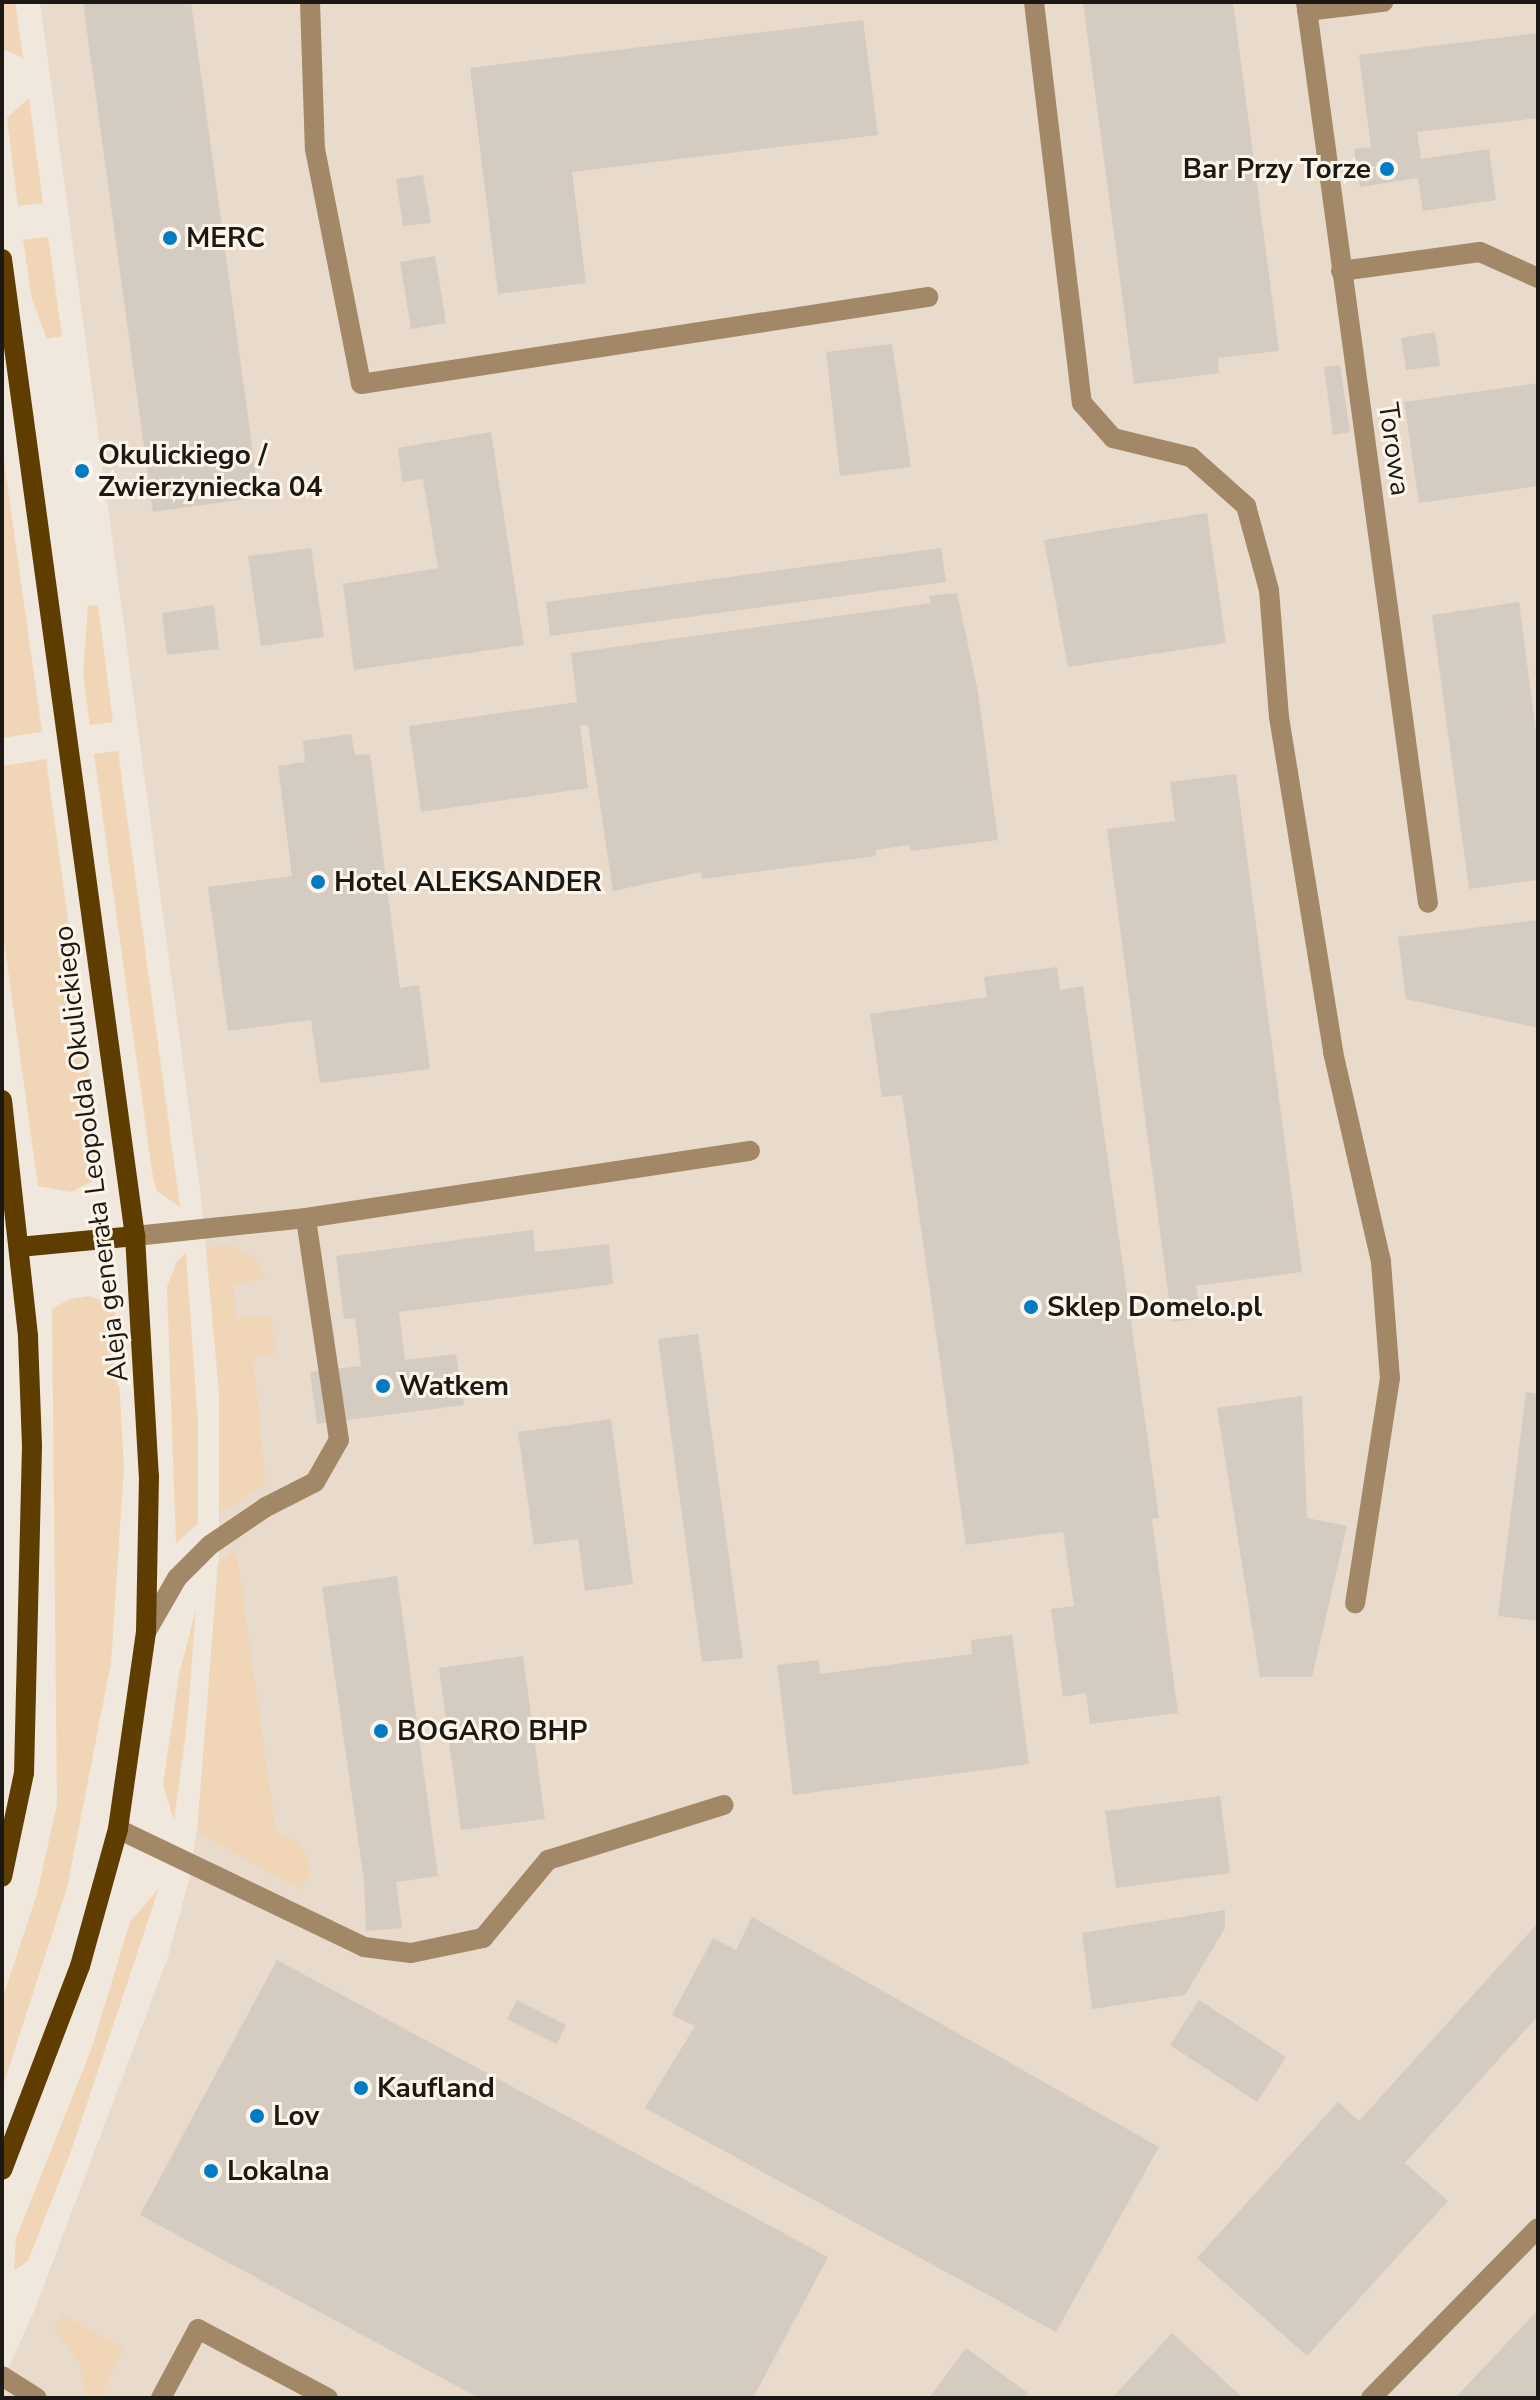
<!DOCTYPE html>
<html>
<head>
<meta charset="utf-8">
<style>
  body { margin:0 }
  #map { position:relative; width:1540px; height:2400px; overflow:hidden; background:#f0e7dd; font-family:"Nunito Sans",sans-serif }
  div>[style] { position:absolute }
  .built>* { inset:0; background:#e9dbcb }
  .green>* { inset:0; background:#f0d6b6 }
  .building>* { inset:0; background:#d4cbc1 }
  .minor>* { height:20px; margin:-10px; padding:0 10px; transform-origin:10px; border-radius:10px; background:#a38868 }
  .major>* { height:20px; margin:-10px; padding:0 10px; transform-origin:10px; border-radius:10px; background:#5f3c00 }
  .dots>* { width:22px; height:22px; translate:-50% -50%; box-sizing:border-box; border:4px solid #fef5ea; border-radius:50% }
  span { translate:-50% -50%; white-space:nowrap; text-align:center; line-height:1.15; -webkit-text-stroke:6px #fef5ea; paint-order:stroke }
  .poi-label { font-size:28px; color:#1c1915; font-weight:700 }
  .right { translate:-100% -50%; text-align:right }
  .left { translate:0 -50%; text-align:left }
  .street-label { font-size:28px; color:#1c1915 }
  .frame { position:absolute; inset:0; border:4px solid #1c1915; pointer-events:none }
</style>
</head>
<body>
<div id="map">
  <div class="built">
    <i style="clip-path:polygon(40px 2px,1538px 2px,1538px 2398px,2px 2398px,2px 2382px,35px 2309px,168px 1957px,189px 1880px,202px 1798px,219px 1559px,219px 1391px,201px 1197px)"></i>
  </div>
  <div class="green">
    <i style="clip-path:polygon(2px 2px,15px 2px,23px 58px,2px 49px)"></i>
    <i style="clip-path:polygon(29px 98px,43px 203px,18px 206px,7px 118px)"></i>
    <i style="clip-path:polygon(48px 237px,62px 336px,47px 339px,32px 299px,23px 240px)"></i>
    <i style="clip-path:polygon(2px 447px,42px 732px,2px 738px)"></i>
    <i style="clip-path:polygon(98px 605px,113px 722px,90px 725px,83px 674px,88px 606px)"></i>
    <i style="clip-path:polygon(118px 751px,162px 1073px,180px 1207px,156px 1190px,152px 1171px,94px 754px)"></i>
    <i style="clip-path:polygon(46px 759px,103px 1176px,71px 1192px,38px 1186px,2px 926px,2px 766px)"></i>
    <i style="clip-path:polygon(230px 1246px,257px 1259px,266px 1278px,233px 1285px,236px 1318px,271px 1316px,275px 1353px,253px 1358px,266px 1484px,219px 1513px,219px 1391px,206px 1247px)"></i>
    <i style="clip-path:polygon(186px 1253px,198px 1423px,198px 1523px,176px 1544px,167px 1287px,177px 1261px)"></i>
    <i style="clip-path:polygon(89px 1296px,114px 1305px,115px 1310px,124px 1467px,111px 1663px,67px 1888px,2px 2089px,2px 2000px,37px 1894px,57px 1804px,52px 1309px,70px 1299px)"></i>
    <i style="clip-path:polygon(236px 1548px,276px 1833px,299px 1843px,309px 1862px,310px 1873px,300px 1889px,197px 1832px,218px 1563px)"></i>
    <i style="clip-path:polygon(196px 1609px,187px 1724px,174px 1820px,163px 1785px,179px 1675px)"></i>
    <i style="clip-path:polygon(159px 1888px,70px 2154px,28px 2261px,14px 2271px,16px 2238px,91px 2050px,130px 1922px)"></i>
    <i style="clip-path:polygon(62px 2315px,124px 2347px,100px 2398px,86px 2398px,79px 2362px,54px 2329px)"></i>
  </div>
  <div class="building">
    <i style="clip-path:polygon(83px 2px,191px 2px,259px 497px,153px 512px)"></i>
    <i style="clip-path:polygon(1083px 2px,1233px 2px,1279px 351px,1218px 358px,1219px 373px,1134px 384px)"></i>
    <i style="clip-path:polygon(863px 20px,878px 135px,572px 172px,586px 283px,498px 294px,470px 68px)"></i>
    <i style="clip-path:polygon(1538px 33px,1538px 118px,1417px 132px,1421px 159px,1489px 149px,1496px 200px,1423px 211px,1418px 178px,1360px 187px,1354px 149px,1371px 147px,1359px 55px)"></i>
    <i style="clip-path:polygon(423px 175px,431px 223px,403px 226px,396px 179px)"></i>
    <i style="clip-path:polygon(435px 256px,446px 323px,411px 329px,400px 262px)"></i>
    <i style="clip-path:polygon(1435px 332px,1440px 366px,1406px 370px,1401px 338px)"></i>
    <i style="clip-path:polygon(892px 344px,911px 467px,840px 476px,826px 352px)"></i>
    <i style="clip-path:polygon(1340px 365px,1350px 432px,1333px 435px,1324px 367px)"></i>
    <i style="clip-path:polygon(1538px 383px,1538px 486px,1419px 503px,1404px 402px)"></i>
    <i style="clip-path:polygon(491px 432px,524px 645px,354px 670px,343px 584px,438px 568px,423px 479px,402px 482px,398px 448px)"></i>
    <i style="clip-path:polygon(1207px 513px,1226px 643px,1068px 667px,1044px 540px)"></i>
    <i style="clip-path:polygon(311px 548px,324px 637px,261px 646px,248px 556px)"></i>
    <i style="clip-path:polygon(941px 548px,946px 582px,550px 636px,546px 602px)"></i>
    <i style="clip-path:polygon(957px 593px,978px 692px,998px 840px,911px 851px,909px 845px,876px 850px,876px 856px,702px 879px,701px 872px,613px 891px,588px 725px,580px 726px,588px 788px,421px 812px,409px 726px,577px 702px,571px 653px,931px 603px,929px 596px)"></i>
    <i style="clip-path:polygon(1519px 602px,1538px 748px,1538px 880px,1469px 889px,1432px 615px)"></i>
    <i style="clip-path:polygon(214px 605px,219px 649px,167px 655px,162px 613px)"></i>
    <i style="clip-path:polygon(351px 734px,355px 755px,370px 754px,400px 988px,419px 985px,430px 1069px,320px 1083px,311px 1020px,228px 1031px,208px 887px,292px 876px,278px 766px,305px 762px,303px 741px)"></i>
    <i style="clip-path:polygon(1236px 774px,1302px 1272px,1196px 1286px,1201px 1318px,1172px 1322px,1107px 829px,1175px 821px,1170px 782px)"></i>
    <i style="clip-path:polygon(1538px 920px,1538px 1028px,1406px 999px,1398px 937px)"></i>
    <i style="clip-path:polygon(1057px 967px,1060px 990px,1083px 986px,1159px 1518px,1152px 1519px,1178px 1713px,1090px 1724px,1086px 1693px,1063px 1697px,1051px 1609px,1074px 1606px,1063px 1532px,966px 1545px,902px 1095px,882px 1097px,870px 1014px,987px 997px,984px 977px)"></i>
    <i style="clip-path:polygon(533px 1230px,535px 1252px,609px 1244px,613px 1284px,399px 1312px,405px 1360px,456px 1354px,464px 1405px,317px 1424px,310px 1372px,361px 1366px,355px 1318px,344px 1319px,336px 1256px)"></i>
    <i style="clip-path:polygon(698px 1334px,743px 1658px,702px 1662px,658px 1339px)"></i>
    <i style="clip-path:polygon(1526px 1392px,1538px 1394px,1538px 1621px,1498px 1616px)"></i>
    <i style="clip-path:polygon(1302px 1396px,1307px 1518px,1347px 1526px,1312px 1677px,1260px 1677px,1217px 1408px)"></i>
    <i style="clip-path:polygon(611px 1419px,633px 1584px,585px 1591px,578px 1539px,534px 1545px,518px 1432px)"></i>
    <i style="clip-path:polygon(397px 1576px,438px 1876px,396px 1882px,402px 1928px,366px 1931px,364px 1881px,322px 1587px)"></i>
    <i style="clip-path:polygon(1012px 1635px,1029px 1764px,793px 1795px,777px 1665px,819px 1660px,820px 1674px,972px 1654px,971px 1640px)"></i>
    <i style="clip-path:polygon(523px 1656px,545px 1819px,461px 1830px,439px 1668px)"></i>
    <i style="clip-path:polygon(1220px 1796px,1230px 1873px,1116px 1888px,1105px 1811px)"></i>
    <i style="clip-path:polygon(1225px 1910px,1225px 1928px,1185px 1995px,1092px 2009px,1082px 1933px)"></i>
    <i style="clip-path:polygon(752px 1917px,1159px 2147px,1056px 2332px,645px 2108px,695px 2026px,672px 2015px,713px 1938px,736px 1950px)"></i>
    <i style="clip-path:polygon(1538px 1923px,1538px 2016px,1405px 2163px,1448px 2201px,1307px 2356px,1197px 2258px,1338px 2102px,1359px 2121px)"></i>
    <i style="clip-path:polygon(277px 1960px,828px 2257px,753px 2398px,479px 2398px,140px 2215px)"></i>
    <i style="clip-path:polygon(517px 2000px,566px 2025px,557px 2044px,507px 2019px)"></i>
    <i style="clip-path:polygon(1199px 2000px,1286px 2057px,1257px 2102px,1170px 2045px)"></i>
    <i style="clip-path:polygon(1538px 2310px,1538px 2398px,1455px 2398px)"></i>
    <i style="clip-path:polygon(1172px 2333px,1243px 2398px,1112px 2398px)"></i>
    <i style="clip-path:polygon(966px 2348px,1028px 2393px,1025px 2398px,929px 2398px)"></i>
  </div>
  <div class="minor">
    <i style="left:310px;top:2px;width:147px;rotate:88.1deg"></i>
    <i style="left:315px;top:149px;width:239px;rotate:78.9deg"></i>
    <i style="left:361px;top:384px;width:574px;rotate:-8.72deg"></i>
    <i style="left:1034px;top:2px;width:404px;rotate:83.2deg"></i>
    <i style="left:1082px;top:403px;width:47px;rotate:48.5deg"></i>
    <i style="left:1113px;top:438px;width:80px;rotate:13.7deg"></i>
    <i style="left:1191px;top:457px;width:74px;rotate:41.7deg"></i>
    <i style="left:1246px;top:506px;width:87px;rotate:74.7deg"></i>
    <i style="left:1269px;top:590px;width:127px;rotate:85.5deg"></i>
    <i style="left:1279px;top:717px;width:339px;rotate:80.8deg"></i>
    <i style="left:1333px;top:1052px;width:215px;rotate:77.1deg"></i>
    <i style="left:1381px;top:1262px;width:116px;rotate:85.6deg"></i>
    <i style="left:1390px;top:1378px;width:228px;rotate:98.8deg"></i>
    <i style="left:1306px;top:2px;width:909px;rotate:82.29deg"></i>
    <i style="left:1307px;top:11px;width:77px;rotate:-6.8deg"></i>
    <i style="left:1341px;top:271px;width:140px;rotate:-7.8deg"></i>
    <i style="left:1480px;top:252px;width:64px;rotate:24.1deg"></i>
    <i style="left:135px;top:1236px;width:172px;rotate:-6deg"></i>
    <i style="left:306px;top:1218px;width:449px;rotate:-8.6deg"></i>
    <i style="left:146px;top:1632px;width:62px;rotate:-60.1deg"></i>
    <i style="left:177px;top:1578px;width:47px;rotate:-45deg"></i>
    <i style="left:210px;top:1545px;width:68px;rotate:-34.2deg"></i>
    <i style="left:266px;top:1507px;width:55px;rotate:-27deg"></i>
    <i style="left:315px;top:1482px;width:48px;rotate:-60.3deg"></i>
    <i style="left:339px;top:1440px;width:224px;rotate:-98.5deg"></i>
    <i style="left:118px;top:1829px;width:273px;rotate:25.6deg"></i>
    <i style="left:364px;top:1947px;width:47px;rotate:7.3deg"></i>
    <i style="left:411px;top:1953px;width:74px;rotate:-11.8deg"></i>
    <i style="left:483px;top:1938px;width:102px;rotate:-50.2deg"></i>
    <i style="left:548px;top:1860px;width:184px;rotate:-17.4deg"></i>
    <i style="left:2px;top:2376px;width:41px;rotate:32.2deg"></i>
    <i style="left:161px;top:2398px;width:78px;rotate:-61.8deg"></i>
    <i style="left:198px;top:2329px;width:147px;rotate:28deg"></i>
    <i style="left:1371px;top:2398px;width:238px;rotate:-45.5deg"></i>
  </div>
  <div class="major">
    <i style="left:2px;top:259px;width:986px;rotate:82.25deg"></i>
    <i style="left:135px;top:1236px;width:240px;rotate:86.7deg"></i>
    <i style="left:149px;top:1476px;width:156px;rotate:91.1deg"></i>
    <i style="left:146px;top:1632px;width:199px;rotate:98.1deg"></i>
    <i style="left:118px;top:1829px;width:142px;rotate:105.5deg"></i>
    <i style="left:80px;top:1966px;width:218px;rotate:110.9deg"></i>
    <i style="left:2px;top:1100px;width:238px;rotate:83.7deg"></i>
    <i style="left:28px;top:1337px;width:109px;rotate:87.9deg"></i>
    <i style="left:32px;top:1446px;width:327px;rotate:91.4deg"></i>
    <i style="left:24px;top:1773px;width:106px;rotate:101.9deg"></i>
    <i style="left:19px;top:1247px;width:117px;rotate:-5.4deg"></i>
  </div>
  <div class="dots">
    <i style="left:1387px;top:169px;background:#007cc5"></i>
    <i style="left:170px;top:238px;background:#007cc5"></i>
    <i style="left:82px;top:471px;background:#007cc5"></i>
    <i style="left:318px;top:882px;background:#007cc5"></i>
    <i style="left:1031px;top:1307px;background:#007cc5"></i>
    <i style="left:383px;top:1386px;background:#007cc5"></i>
    <i style="left:381px;top:1731px;background:#007cc5"></i>
    <i style="left:361px;top:2088px;background:#007cc5"></i>
    <i style="left:257px;top:2116px;background:#007cc5"></i>
    <i style="left:211px;top:2171px;background:#007cc5"></i>
  </div>
  <div class="poi-label">
    <span class="right" style="left:1371px;top:169px">Bar Przy Torze</span>
    <span class="left" style="left:186px;top:238px">MERC</span>
    <span class="left" style="left:98px;top:471px">Okulickiego /<br>Zwierzyniecka 04</span>
    <span class="left" style="left:334px;top:882px">Hotel ALEKSANDER</span>
    <span class="left" style="left:1047px;top:1307px">Sklep Domelo.pl</span>
    <span class="left" style="left:399px;top:1386px">Watkem</span>
    <span class="left" style="left:397px;top:1731px">BOGARO BHP</span>
    <span class="left" style="left:377px;top:2088px">Kaufland</span>
    <span class="left" style="left:273px;top:2116px">Lov</span>
    <span class="left" style="left:227px;top:2171px">Lokalna</span>
  </div>
  <div class="street-label">
    <span style="left:1394px;top:449px;rotate:82deg">Torowa</span>
    <span style="left:91px;top:1154px;rotate:-97deg">Aleja generała Leopolda Okulickiego</span>
  </div>
  <div class="frame"></div>
</div>
</body>
</html>
